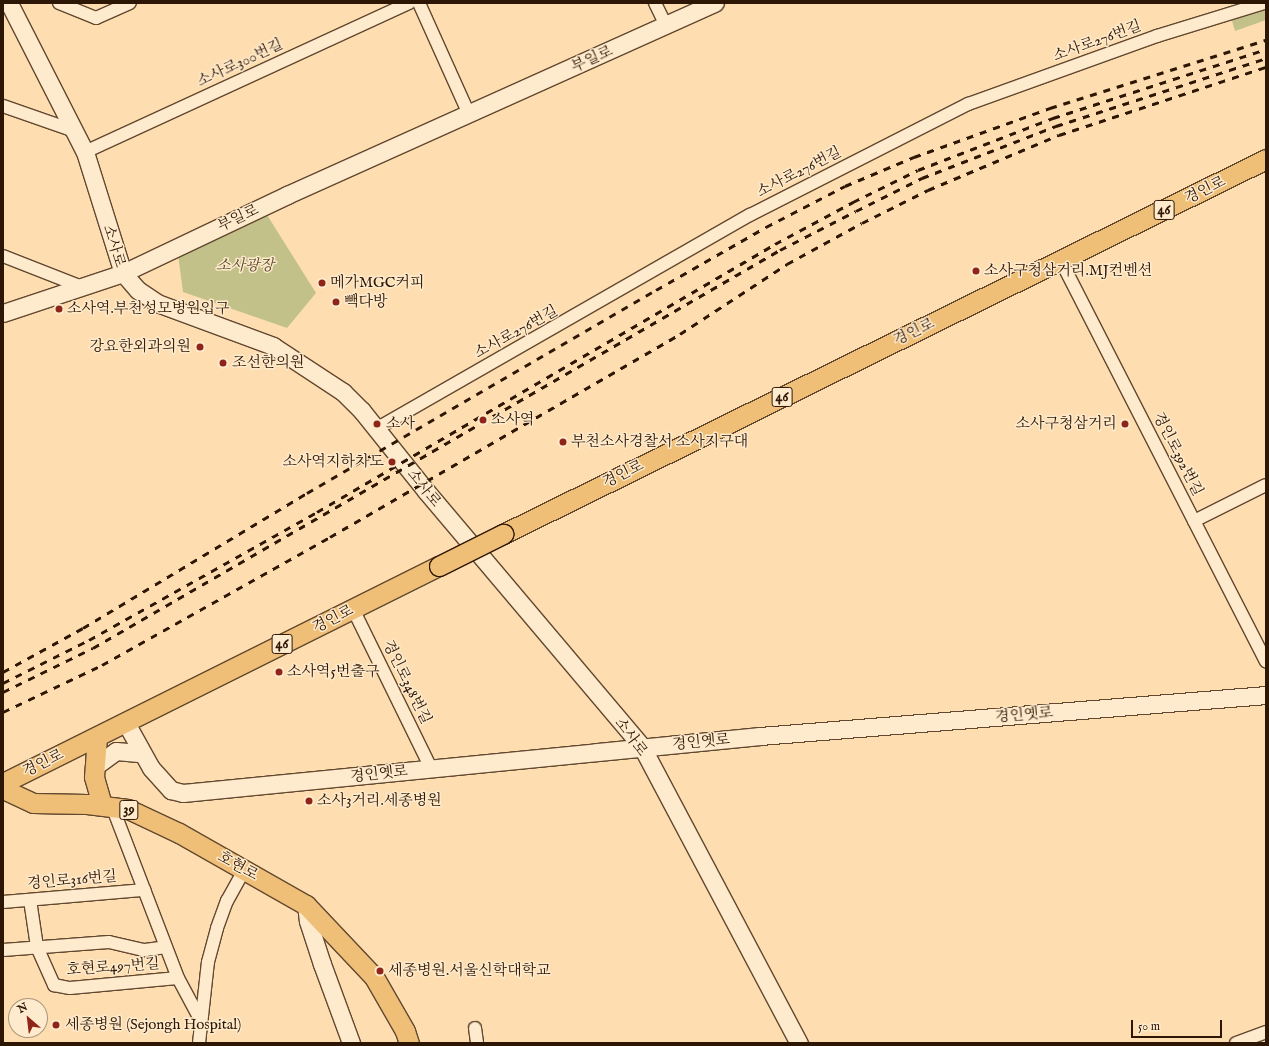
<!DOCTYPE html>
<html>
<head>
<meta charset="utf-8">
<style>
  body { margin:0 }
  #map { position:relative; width:1269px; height:1046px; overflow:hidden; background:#fedeb0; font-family:"IM FELL English","Noto Serif KR",serif }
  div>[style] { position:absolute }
  .green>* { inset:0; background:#c2c18a }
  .roads { filter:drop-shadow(1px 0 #62482f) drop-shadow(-1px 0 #62482f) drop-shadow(0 1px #62482f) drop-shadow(0 -1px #62482f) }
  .street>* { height:12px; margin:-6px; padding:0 6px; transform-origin:6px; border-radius:6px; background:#feeacc }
  .secondary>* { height:17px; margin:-8.5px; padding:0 8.5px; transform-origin:8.5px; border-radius:8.5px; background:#feeacc }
  .primary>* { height:19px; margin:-9.5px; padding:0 9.5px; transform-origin:9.5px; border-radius:9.5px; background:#efbf78 }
  .rail>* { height:3px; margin-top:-1.5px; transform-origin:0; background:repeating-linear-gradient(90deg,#2e1604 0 7px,transparent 0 14px) }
  .bridges { filter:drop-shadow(1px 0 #2e1604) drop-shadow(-1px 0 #2e1604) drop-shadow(0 1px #2e1604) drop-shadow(0 -1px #2e1604) }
  .primary-bridge>* { height:19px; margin:-9.5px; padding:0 9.5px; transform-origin:9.5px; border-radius:9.5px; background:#efbf78 }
  .dots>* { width:11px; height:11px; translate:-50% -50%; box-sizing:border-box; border:2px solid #feeacc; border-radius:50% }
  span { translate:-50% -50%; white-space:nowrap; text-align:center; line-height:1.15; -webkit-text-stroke:3px #feeacc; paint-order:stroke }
  .shield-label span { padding:1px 3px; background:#feeacc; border:1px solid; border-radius:3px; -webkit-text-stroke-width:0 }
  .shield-label { font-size:14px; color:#2e1604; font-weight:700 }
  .street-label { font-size:15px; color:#2e1604 }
  .park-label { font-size:15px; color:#5a492c; font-style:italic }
  .poi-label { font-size:15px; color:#2e1604 }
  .left { translate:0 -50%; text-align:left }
  .right { translate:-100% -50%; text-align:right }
  .frame { position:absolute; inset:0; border:4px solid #2e1604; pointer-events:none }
  .north { position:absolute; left:8px; top:998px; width:40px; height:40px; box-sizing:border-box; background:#feeacc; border:1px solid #ab957c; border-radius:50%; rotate:332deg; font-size:11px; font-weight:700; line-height:16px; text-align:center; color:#2e1604 }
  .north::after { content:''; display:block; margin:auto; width:14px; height:18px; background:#8f2418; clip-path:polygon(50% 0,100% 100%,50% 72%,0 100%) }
  .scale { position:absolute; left:1131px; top:1020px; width:91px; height:18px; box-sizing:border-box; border:2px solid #2e1604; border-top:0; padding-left:5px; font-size:12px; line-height:14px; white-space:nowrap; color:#2e1604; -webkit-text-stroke:3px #feeacc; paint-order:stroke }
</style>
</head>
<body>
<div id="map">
  <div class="green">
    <i style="clip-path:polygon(1266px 3px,1266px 20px,1235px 31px,1230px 14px)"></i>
    <i style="clip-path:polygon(262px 207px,316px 293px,287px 328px,183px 292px,177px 247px)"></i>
  </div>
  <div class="roads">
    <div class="street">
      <i style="left:59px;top:3px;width:40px;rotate:22deg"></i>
      <i style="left:96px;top:18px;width:37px;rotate:-24deg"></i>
      <i style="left:419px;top:3px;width:122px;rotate:65.8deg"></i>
      <i style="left:655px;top:3px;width:25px;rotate:64deg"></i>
      <i style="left:3px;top:106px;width:73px;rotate:19.2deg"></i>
      <i style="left:85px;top:152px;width:357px;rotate:-24.7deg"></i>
      <i style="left:3px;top:256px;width:85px;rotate:21.4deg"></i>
      <i style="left:1061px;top:261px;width:450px;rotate:62.9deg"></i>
      <i style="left:376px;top:429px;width:431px;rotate:-29.8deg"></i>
      <i style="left:750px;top:215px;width:245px;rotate:-27deg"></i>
      <i style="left:968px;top:104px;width:201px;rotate:-19.8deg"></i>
      <i style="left:1157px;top:36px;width:112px;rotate:-17.1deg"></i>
      <i style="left:1194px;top:521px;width:80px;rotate:-26.6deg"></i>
      <i style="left:353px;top:609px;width:177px;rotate:63.9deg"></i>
      <i style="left:112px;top:806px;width:184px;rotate:69deg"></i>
      <i style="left:178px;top:978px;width:47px;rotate:61.8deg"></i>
      <i style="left:30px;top:900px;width:48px;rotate:81.5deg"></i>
      <i style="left:37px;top:947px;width:42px;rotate:65.9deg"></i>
      <i style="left:54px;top:985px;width:16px;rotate:11deg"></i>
      <i style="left:70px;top:988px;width:108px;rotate:-5.3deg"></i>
      <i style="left:3px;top:902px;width:142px;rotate:-4.9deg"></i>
      <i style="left:3px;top:950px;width:106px;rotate:-4.3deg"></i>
      <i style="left:109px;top:942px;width:37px;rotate:13deg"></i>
      <i style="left:145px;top:950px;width:21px;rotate:-8deg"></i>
      <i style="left:475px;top:1028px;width:15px;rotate:82deg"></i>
      <i style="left:199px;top:1043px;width:81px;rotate:-83.7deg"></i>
      <i style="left:208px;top:962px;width:35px;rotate:-75deg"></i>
      <i style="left:217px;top:928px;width:29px;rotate:-70deg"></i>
      <i style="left:227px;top:901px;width:37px;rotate:-61deg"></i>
      <i style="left:1236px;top:1043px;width:32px;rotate:-20deg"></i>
    </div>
    <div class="secondary">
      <i style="left:9px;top:3px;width:167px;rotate:63deg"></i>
      <i style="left:85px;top:152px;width:127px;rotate:72.6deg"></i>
      <i style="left:123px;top:273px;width:23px;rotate:49deg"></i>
      <i style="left:138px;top:290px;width:23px;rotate:34deg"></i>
      <i style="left:157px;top:303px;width:124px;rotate:20.3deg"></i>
      <i style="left:273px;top:346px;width:84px;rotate:33.3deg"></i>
      <i style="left:343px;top:392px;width:27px;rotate:45deg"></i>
      <i style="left:362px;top:411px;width:102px;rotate:51.3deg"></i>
      <i style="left:426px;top:491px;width:335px;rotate:49.8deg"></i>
      <i style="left:642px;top:747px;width:335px;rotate:62.1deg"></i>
      <i style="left:3px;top:313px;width:126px;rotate:-18.4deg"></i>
      <i style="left:123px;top:273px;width:182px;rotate:-25.4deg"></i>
      <i style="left:287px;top:195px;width:469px;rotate:-24.2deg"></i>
      <i style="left:126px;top:723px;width:51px;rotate:60.9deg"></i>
      <i style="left:151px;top:768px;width:30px;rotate:48deg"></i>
      <i style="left:171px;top:790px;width:12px;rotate:14deg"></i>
      <i style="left:183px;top:793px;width:580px;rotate:-5.64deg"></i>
      <i style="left:760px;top:736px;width:508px;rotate:-4.63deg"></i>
      <i style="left:94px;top:767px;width:27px;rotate:-36deg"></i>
      <i style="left:116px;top:751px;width:25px;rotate:5deg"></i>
      <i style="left:306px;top:905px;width:16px;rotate:83deg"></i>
      <i style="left:308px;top:921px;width:45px;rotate:72deg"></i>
      <i style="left:322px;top:964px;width:84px;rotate:69.8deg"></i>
    </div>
    <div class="primary">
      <i style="left:503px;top:534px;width:850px;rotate:-26.17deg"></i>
      <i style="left:97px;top:737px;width:40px;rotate:94.3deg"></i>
      <i style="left:94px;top:777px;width:29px;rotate:74deg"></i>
      <i style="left:3px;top:783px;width:487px;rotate:-26.5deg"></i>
      <i style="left:3px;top:789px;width:33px;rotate:25deg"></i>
      <i style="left:33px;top:803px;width:54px;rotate:1.1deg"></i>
      <i style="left:87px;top:804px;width:41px;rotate:7deg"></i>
      <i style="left:128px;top:809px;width:56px;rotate:25.2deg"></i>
      <i style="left:179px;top:833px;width:146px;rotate:29.6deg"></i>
      <i style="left:306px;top:905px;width:99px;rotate:46.6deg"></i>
      <i style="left:374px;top:977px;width:62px;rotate:60.1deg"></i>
      <i style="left:405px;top:1031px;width:13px;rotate:72deg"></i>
    </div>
  </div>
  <div class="rail">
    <i style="left:3px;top:672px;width:91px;rotate:-28.8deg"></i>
    <i style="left:83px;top:628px;width:262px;rotate:-31.1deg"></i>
    <i style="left:307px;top:493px;width:404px;rotate:-30.2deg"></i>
    <i style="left:656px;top:290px;width:127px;rotate:-29.8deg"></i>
    <i style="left:766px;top:227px;width:89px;rotate:-27.4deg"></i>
    <i style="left:845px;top:186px;width:75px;rotate:-22.8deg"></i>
    <i style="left:914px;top:157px;width:145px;rotate:-19.8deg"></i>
    <i style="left:1050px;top:108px;width:226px;rotate:-17.5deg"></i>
    <i style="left:3px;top:683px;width:96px;rotate:-26.6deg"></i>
    <i style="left:89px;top:640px;width:261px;rotate:-29.3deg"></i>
    <i style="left:317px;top:512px;width:531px;rotate:-30.33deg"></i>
    <i style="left:775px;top:244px;width:89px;rotate:-28.3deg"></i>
    <i style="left:853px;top:202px;width:72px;rotate:-26.2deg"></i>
    <i style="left:918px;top:170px;width:145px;rotate:-21.1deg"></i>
    <i style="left:1053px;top:118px;width:224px;rotate:-17.9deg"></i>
    <i style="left:3px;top:692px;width:100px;rotate:-26.1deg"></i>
    <i style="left:93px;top:648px;width:794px;rotate:-30.09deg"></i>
    <i style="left:780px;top:250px;width:85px;rotate:-27.2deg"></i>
    <i style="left:856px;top:211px;width:74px;rotate:-26.6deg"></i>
    <i style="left:922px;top:178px;width:144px;rotate:-21.2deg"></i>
    <i style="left:1056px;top:126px;width:221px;rotate:-17.9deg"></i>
    <i style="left:3px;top:712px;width:110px;rotate:-25.4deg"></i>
    <i style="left:102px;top:665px;width:261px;rotate:-29.3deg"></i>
    <i style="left:330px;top:537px;width:405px;rotate:-30.1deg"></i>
    <i style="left:680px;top:334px;width:128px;rotate:-33.2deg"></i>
    <i style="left:787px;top:264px;width:85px;rotate:-28.7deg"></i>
    <i style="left:862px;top:223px;width:74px;rotate:-26.6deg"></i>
    <i style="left:928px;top:190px;width:142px;rotate:-22.8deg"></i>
    <i style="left:1059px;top:135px;width:218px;rotate:-18.2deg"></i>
  </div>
  <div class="bridges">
    <div class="primary-bridge">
      <i style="left:439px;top:566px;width:72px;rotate:-26.6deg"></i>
    </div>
  </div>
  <div class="dots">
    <i style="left:976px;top:271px;background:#8f2418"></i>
    <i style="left:322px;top:283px;background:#8f2418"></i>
    <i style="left:336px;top:302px;background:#8f2418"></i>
    <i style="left:59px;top:309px;background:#8f2418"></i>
    <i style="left:200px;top:347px;background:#8f2418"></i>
    <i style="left:223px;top:363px;background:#8f2418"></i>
    <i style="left:483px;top:420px;background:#8f2418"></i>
    <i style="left:377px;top:424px;background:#8f2418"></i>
    <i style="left:1125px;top:424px;background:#8f2418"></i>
    <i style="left:563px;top:442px;background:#8f2418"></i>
    <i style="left:392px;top:462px;background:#8f2418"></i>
    <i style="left:279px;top:672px;background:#8f2418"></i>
    <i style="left:309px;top:801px;background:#8f2418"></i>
    <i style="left:380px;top:971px;background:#8f2418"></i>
    <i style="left:56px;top:1025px;background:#8f2418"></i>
  </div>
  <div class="shield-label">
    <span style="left:1164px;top:210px">46</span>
    <span style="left:782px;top:397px">46</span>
    <span style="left:282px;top:644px">46</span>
    <span style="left:129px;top:810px">39</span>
  </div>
  <div class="street-label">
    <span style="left:1097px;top:41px;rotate:-20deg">소사로276번길</span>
    <span style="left:592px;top:59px;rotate:-24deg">부일로</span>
    <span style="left:240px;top:63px;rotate:-25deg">소사로300번길</span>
    <span style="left:799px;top:172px;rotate:-27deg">소사로276번길</span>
    <span style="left:1205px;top:190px;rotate:-26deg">경인로</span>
    <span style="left:238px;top:218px;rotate:-25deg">부일로</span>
    <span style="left:114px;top:246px;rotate:73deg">소사로</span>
    <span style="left:516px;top:332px;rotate:-29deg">소사로276번길</span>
    <span style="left:914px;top:332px;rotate:-26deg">경인로</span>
    <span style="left:1178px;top:454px;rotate:63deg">경인로392번길</span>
    <span style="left:623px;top:474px;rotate:-26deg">경인로</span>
    <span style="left:424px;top:488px;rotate:51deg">소사로</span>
    <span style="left:333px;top:619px;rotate:-27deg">경인로</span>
    <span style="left:407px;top:682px;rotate:64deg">경인로348번길</span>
    <span style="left:1024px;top:715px;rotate:-5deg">경인옛로</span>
    <span style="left:631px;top:737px;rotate:53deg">소사로</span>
    <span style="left:701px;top:742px;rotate:-5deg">경인옛로</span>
    <span style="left:43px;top:763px;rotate:-26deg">경인로</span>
    <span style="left:379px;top:774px;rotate:-6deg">경인옛로</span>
    <span style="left:238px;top:866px;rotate:29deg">호현로</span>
    <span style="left:72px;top:880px;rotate:-5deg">경인로316번길</span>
    <span style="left:113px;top:967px;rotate:-4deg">호현로497번길</span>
  </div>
  <div class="park-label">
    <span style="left:245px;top:266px">소사광장</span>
  </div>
  <div class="poi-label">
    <span class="left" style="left:984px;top:271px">소사구청삼거리.MJ컨벤션</span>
    <span class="left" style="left:330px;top:283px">메가MGC커피</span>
    <span class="left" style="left:344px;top:302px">빽다방</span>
    <span class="left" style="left:67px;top:309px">소사역.부천성모병원입구</span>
    <span class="right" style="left:191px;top:347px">강요한외과의원</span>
    <span class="left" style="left:232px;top:363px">조선한의원</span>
    <span class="left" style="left:491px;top:420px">소사역</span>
    <span class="left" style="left:386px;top:424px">소사</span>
    <span class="right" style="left:1117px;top:424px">소사구청삼거리</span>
    <span class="left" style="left:571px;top:442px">부천소사경찰서 소사지구대</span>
    <span class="right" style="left:384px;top:462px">소사역지하차도</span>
    <span class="left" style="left:287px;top:672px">소사역5번출구</span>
    <span class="left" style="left:317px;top:801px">소사3거리.세종병원</span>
    <span class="left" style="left:388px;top:971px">세종병원.서울신학대학교</span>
    <span class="left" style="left:65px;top:1025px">세종병원 (Sejongh Hospital)</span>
  </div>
  <div class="frame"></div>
  <div class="north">N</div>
  <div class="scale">50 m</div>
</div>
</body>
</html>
